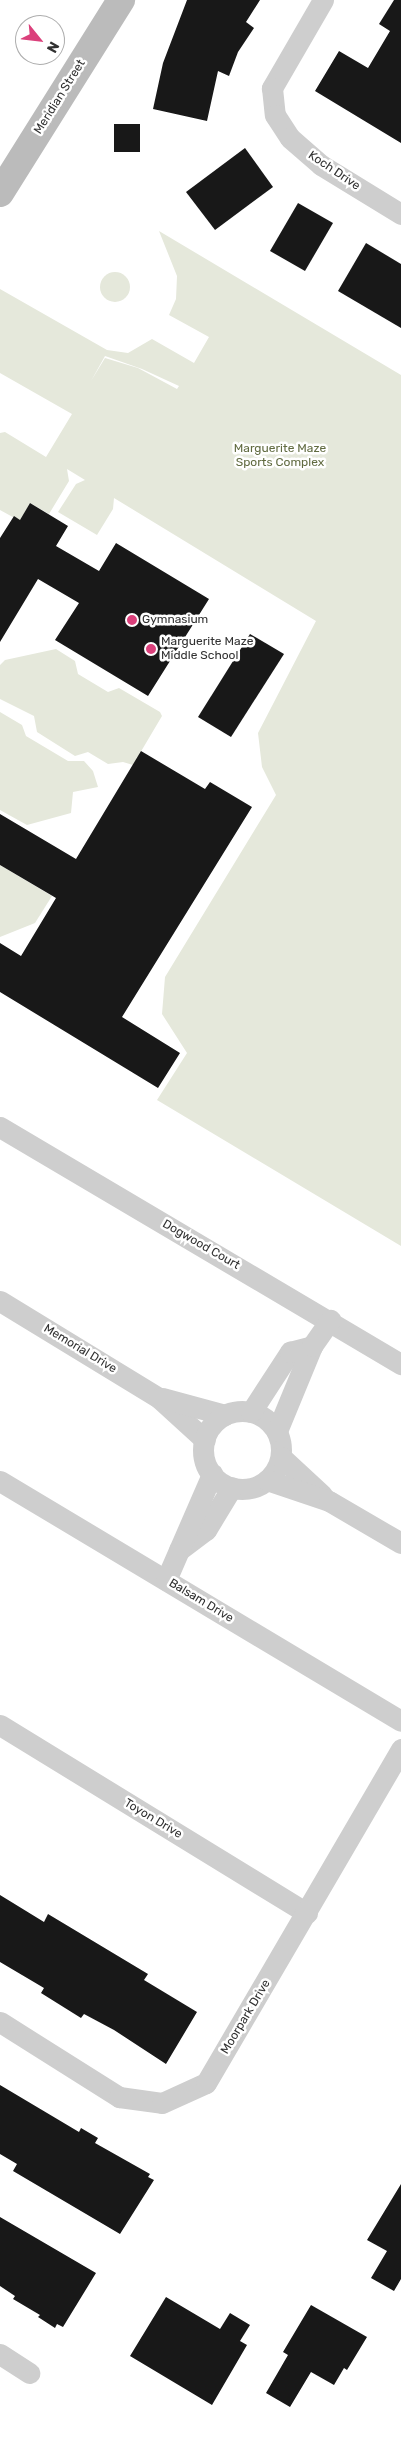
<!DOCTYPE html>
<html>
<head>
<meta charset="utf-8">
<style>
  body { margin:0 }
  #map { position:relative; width:401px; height:2446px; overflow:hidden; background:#fff; font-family:Rubik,sans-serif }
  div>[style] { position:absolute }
  .green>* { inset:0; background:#e5e8db }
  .round { border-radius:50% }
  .building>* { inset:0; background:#181818 }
  .street>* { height:21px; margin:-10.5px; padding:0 10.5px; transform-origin:10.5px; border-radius:10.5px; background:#cecece }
  .street>.ring { margin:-10.5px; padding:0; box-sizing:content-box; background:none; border:21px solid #cecece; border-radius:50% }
  .secondary>* { height:28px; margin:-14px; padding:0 14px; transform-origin:14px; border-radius:14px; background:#bbb }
  .dots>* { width:14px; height:14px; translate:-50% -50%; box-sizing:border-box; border:2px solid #fff; border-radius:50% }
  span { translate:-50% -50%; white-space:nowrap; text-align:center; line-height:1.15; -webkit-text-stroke:5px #fff; paint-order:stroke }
  .street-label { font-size:12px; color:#313131 }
  .park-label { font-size:12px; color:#616b41 }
  .poi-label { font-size:12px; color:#313131 }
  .left { translate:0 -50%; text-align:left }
  .north { position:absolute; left:15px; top:15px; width:50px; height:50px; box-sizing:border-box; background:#fff; border:1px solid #adadad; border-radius:50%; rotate:119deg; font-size:14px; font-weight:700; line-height:20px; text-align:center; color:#313131 }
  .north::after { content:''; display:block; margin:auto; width:18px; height:22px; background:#db407b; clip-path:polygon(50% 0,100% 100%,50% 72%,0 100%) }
</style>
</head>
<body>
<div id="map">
  <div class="green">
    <i style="clip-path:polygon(evenodd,159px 231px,401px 375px,401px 1246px,157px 1100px,187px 1053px,162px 1014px,165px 977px,276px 795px,262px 767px,258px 733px,316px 621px,114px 498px,113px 509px,97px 535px,58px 512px,76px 484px,85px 480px,67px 469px,69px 481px,49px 514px,30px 503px,20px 521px,0 510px,0 433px,5px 432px,46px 457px,72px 414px,0 373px,0 289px,107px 350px,128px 353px,152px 339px,194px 363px,209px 337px,169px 315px,176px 299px,177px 276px,159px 231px,105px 356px,142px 369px,179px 386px,177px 389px,138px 368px,105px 358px,91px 381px,105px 356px)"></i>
    <i class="round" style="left:100px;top:272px;width:30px;height:30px"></i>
    <i style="clip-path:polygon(56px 649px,75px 661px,78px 674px,108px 692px,119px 688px,160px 712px,162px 716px,133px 765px,123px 762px,108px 764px,88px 752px,75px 756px,37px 732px,34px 716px,0 699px,0 665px,5px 660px)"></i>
    <i style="clip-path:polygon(0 712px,22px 725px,26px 736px,68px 761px,84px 761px,93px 771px,98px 787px,73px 792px,71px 813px,27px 825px,0 810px)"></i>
    <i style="clip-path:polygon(0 865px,52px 896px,35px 923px,0 937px)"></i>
  </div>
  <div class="building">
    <i style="clip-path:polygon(187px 0,260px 0,246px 22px,254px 28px,238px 52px,229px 76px,218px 71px,207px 121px,153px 109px,163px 63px)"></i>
    <i style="clip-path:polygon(394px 0,401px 0,401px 143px,315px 91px,339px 51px,368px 68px,390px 31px,379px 24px)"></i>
    <i style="clip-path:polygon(114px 124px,140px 124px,140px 152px,114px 152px)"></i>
    <i style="clip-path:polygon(245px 148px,273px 187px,215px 230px,186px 192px)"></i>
    <i style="clip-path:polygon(298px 203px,333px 223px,305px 271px,270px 251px)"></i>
    <i style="clip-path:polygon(366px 243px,401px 264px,401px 328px,338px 291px)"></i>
    <i style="clip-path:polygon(30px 503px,68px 526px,56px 546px,99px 571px,116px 543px,209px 599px,148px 696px,55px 640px,79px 603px,38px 579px,0 642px,0 538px,14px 516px,20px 520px)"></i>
    <i style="clip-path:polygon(250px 634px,284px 654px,231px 737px,198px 717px)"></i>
    <i style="clip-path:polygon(141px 751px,205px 789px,210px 782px,252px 807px,122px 1017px,180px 1053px,158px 1088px,0 992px,0 943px,21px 956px,56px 898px,0 865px,0 814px,76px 859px)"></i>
    <i style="clip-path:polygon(0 1895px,44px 1922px,48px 1914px,148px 1974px,144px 1980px,197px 2012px,166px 2064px,114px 2030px,84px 2014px,81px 2018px,41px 1993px,44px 1988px,0 1962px)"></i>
    <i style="clip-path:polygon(0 2085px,79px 2132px,81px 2128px,98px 2138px,95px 2143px,150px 2174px,148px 2177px,154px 2180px,120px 2234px,13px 2171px,17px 2164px,0 2154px)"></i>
    <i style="clip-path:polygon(401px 2184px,401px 2279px,394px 2291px,371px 2278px,387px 2251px,367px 2240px)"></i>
    <i style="clip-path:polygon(0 2217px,96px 2273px,63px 2327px,57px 2324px,55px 2328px,38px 2317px,40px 2315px,13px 2299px,15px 2296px,0 2286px)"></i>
    <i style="clip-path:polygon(166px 2297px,220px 2329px,230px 2313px,250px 2325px,240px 2341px,247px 2345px,212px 2405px,130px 2356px)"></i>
    <i style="clip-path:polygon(311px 2305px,367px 2337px,347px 2370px,344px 2368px,334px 2385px,311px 2372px,290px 2407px,266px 2393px,288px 2355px,283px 2352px)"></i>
  </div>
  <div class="street">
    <i style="left:323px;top:0;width:102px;rotate:120.1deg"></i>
    <i style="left:272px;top:88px;width:27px;rotate:84deg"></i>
    <i style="left:275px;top:115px;width:27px;rotate:57deg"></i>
    <i style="left:290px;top:138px;width:41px;rotate:41.1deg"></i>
    <i style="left:321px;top:165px;width:94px;rotate:31.5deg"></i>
    <i style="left:0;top:1127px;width:466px;rotate:30.6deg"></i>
    <i style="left:0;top:1301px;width:186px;rotate:31.4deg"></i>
    <i style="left:159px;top:1398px;width:62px;rotate:42.4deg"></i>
    <i style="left:162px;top:1398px;width:65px;rotate:15.1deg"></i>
    <i class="ring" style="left:203px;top:1411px;width:57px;height:57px"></i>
    <i style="left:251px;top:1412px;width:72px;rotate:-57deg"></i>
    <i style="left:290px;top:1352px;width:23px;rotate:-15deg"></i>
    <i style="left:277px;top:1431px;width:92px;rotate:-67.6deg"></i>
    <i style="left:312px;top:1346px;width:32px;rotate:-55deg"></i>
    <i style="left:281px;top:1457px;width:56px;rotate:42.8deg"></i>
    <i style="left:267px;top:1480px;width:65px;rotate:18.7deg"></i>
    <i style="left:329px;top:1501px;width:83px;rotate:30.3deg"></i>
    <i style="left:0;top:1481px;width:467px;rotate:30.9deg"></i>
    <i style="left:179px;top:1550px;width:34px;rotate:-37deg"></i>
    <i style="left:206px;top:1530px;width:50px;rotate:-58.8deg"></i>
    <i style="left:166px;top:1580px;width:116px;rotate:-66.5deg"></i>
    <i style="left:0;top:1725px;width:360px;rotate:31.5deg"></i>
    <i style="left:0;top:2022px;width:141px;rotate:32.2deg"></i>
    <i style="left:119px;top:2097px;width:43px;rotate:7.9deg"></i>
    <i style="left:162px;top:2103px;width:48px;rotate:-24.4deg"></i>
    <i style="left:206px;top:2083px;width:387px;rotate:-59.7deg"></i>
    <i style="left:0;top:2354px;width:35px;rotate:33deg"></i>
  </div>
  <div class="secondary">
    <i style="left:0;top:193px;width:228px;rotate:-57.9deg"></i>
  </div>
  <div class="dots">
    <i style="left:132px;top:620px;background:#db407b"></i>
    <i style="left:151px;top:649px;background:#db407b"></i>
  </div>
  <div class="street-label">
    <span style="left:60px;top:97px;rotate:-58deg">Meridian Street</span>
    <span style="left:334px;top:171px;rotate:34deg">Koch Drive</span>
    <span style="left:201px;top:1245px;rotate:30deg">Dogwood Court</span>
    <span style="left:80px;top:1349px;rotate:31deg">Memorial Drive</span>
    <span style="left:201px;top:1601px;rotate:31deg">Balsam Drive</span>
    <span style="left:153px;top:1819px;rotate:31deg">Toyon Drive</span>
    <span style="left:246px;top:2017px;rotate:-59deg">Moorpark Drive</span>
  </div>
  <div class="park-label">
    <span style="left:280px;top:456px">Marguerite Maze<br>Sports Complex</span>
  </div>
  <div class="poi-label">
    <span class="left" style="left:142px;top:620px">Gymnasium</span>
    <span class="left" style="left:161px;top:649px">Marguerite Maze<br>Middle School</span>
  </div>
  <div class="north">N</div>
</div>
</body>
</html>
